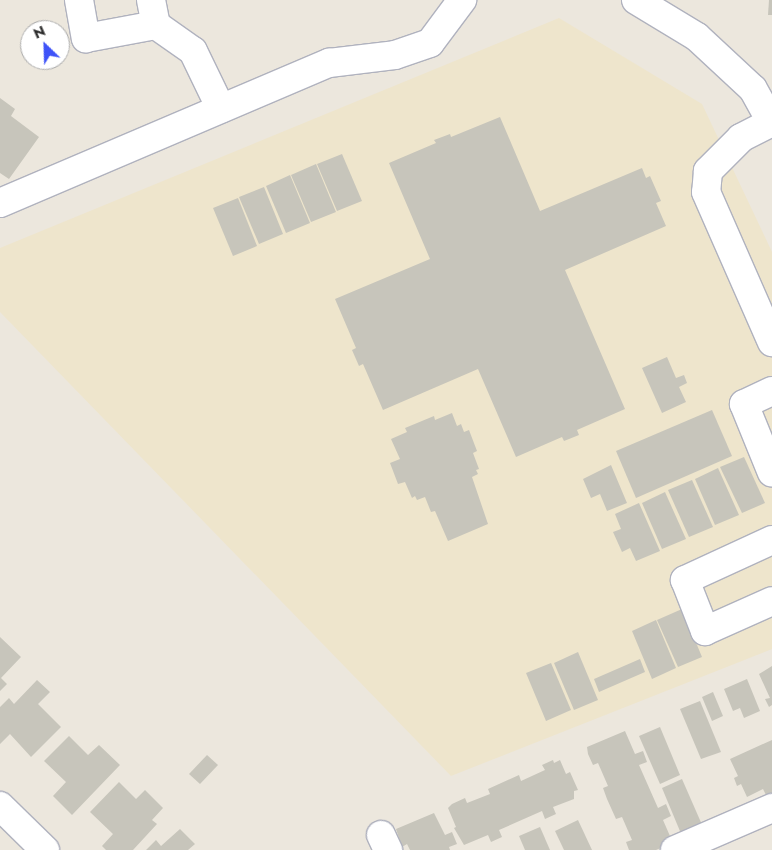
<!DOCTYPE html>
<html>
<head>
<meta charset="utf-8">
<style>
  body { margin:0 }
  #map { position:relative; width:772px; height:850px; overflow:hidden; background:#ece7dd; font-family:Jost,sans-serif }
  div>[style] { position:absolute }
  .education>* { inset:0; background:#eee5cc }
  .building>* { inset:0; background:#c7c5bb }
  .roads { filter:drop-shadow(1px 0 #b0b2be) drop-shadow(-1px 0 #b0b2be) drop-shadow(0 1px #b0b2be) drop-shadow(0 -1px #b0b2be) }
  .minor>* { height:28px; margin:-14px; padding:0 14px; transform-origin:14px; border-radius:14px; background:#fff }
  span { translate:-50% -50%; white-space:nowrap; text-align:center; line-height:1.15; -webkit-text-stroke:4px #fff; paint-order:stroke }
  .north { position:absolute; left:20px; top:20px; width:50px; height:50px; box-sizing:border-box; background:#fff; border:1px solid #aaa; border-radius:50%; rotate:336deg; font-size:14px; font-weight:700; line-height:20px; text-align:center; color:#2a2a2a }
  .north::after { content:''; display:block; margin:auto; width:18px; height:22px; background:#3e53f8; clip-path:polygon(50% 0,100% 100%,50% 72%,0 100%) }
</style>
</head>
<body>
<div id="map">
  <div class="education">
    <i style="clip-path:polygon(559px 18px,702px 104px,772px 252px,772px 649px,451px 776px,0 312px,0 248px)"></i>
  </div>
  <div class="building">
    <i style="clip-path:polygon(769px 0,772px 0,772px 15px,768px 15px)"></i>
    <i style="clip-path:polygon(0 98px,15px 109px,11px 116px,39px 137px,9px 179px,0 173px)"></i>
    <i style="clip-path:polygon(500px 117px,540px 211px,642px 168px,646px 178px,650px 176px,661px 201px,656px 203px,666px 226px,565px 270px,625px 409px,577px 430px,579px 435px,564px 441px,562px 437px,516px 457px,478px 369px,383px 410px,363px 364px,359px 366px,352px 350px,356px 348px,335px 299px,430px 259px,389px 163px,436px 143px,434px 140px,450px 134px,451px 137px)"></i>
    <i style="clip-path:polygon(342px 154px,362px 201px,337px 211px,317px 164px)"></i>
    <i style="clip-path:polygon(316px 164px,336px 212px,311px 222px,291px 175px)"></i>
    <i style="clip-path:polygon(290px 175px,310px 223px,286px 233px,266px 186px)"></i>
    <i style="clip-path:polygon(264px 187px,283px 234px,259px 244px,239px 197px)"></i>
    <i style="clip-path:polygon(238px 198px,257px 246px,233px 256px,213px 208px)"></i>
    <i style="clip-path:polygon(667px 357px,676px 378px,684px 375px,687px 383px,679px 387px,686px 402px,662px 413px,642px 368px)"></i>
    <i style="clip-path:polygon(712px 410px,732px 456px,636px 498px,616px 451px)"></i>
    <i style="clip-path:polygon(452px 413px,457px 426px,461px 424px,464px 432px,469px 430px,477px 451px,473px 453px,479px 469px,476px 470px,478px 474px,472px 477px,488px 524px,448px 541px,435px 511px,431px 512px,425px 497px,417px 500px,415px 496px,412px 498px,405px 482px,398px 484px,390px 463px,400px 459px,391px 439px,407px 432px,405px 428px,434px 416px,435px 420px)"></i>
    <i style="clip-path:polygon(744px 457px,765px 503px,742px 513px,720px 467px)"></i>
    <i style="clip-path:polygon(611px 465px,627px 503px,607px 511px,600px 494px,591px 498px,583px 479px)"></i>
    <i style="clip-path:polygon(718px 468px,739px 515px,715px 525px,695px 479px)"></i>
    <i style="clip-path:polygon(692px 480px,713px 527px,689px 537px,668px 490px)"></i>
    <i style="clip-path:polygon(665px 492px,686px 539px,662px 549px,642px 503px)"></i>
    <i style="clip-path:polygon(639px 503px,660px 551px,636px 561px,630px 548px,622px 552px,613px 532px,621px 529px,615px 514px)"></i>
    <i style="clip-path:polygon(682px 609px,702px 657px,678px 667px,657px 620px)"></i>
    <i style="clip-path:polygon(656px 620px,676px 668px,652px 679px,632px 631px)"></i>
    <i style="clip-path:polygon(0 637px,21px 657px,1px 678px,7px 684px,0 691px)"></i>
    <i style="clip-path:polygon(578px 652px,598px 700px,574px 710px,554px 663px)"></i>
    <i style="clip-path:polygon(640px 659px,645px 672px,599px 692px,594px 679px)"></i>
    <i style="clip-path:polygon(551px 663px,571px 710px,546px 721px,526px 673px)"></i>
    <i style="clip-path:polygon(772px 666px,772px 705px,769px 707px,765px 699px,770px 698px,759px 674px)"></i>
    <i style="clip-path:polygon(747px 679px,760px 711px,744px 718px,740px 708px,733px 711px,724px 689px)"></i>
    <i style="clip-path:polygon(37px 680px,50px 692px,38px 704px,61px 727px,31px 757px,10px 734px,0 744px,0 707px,9px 698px,14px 704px)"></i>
    <i style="clip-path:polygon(713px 692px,723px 716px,712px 721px,702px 697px)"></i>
    <i style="clip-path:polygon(700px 701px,721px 752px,701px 759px,680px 709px)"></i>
    <i style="clip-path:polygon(660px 727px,680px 775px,660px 784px,639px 736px)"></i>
    <i style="clip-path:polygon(625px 731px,635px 754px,643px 751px,647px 762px,639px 765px,658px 808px,666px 804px,671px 816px,663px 820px,673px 843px,656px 850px,629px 850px,626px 842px,632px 840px,622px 817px,616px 819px,607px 799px,603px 788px,608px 786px,598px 763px,593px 765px,588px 754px,587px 747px)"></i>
    <i style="clip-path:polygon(69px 736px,88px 755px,99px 745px,120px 765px,72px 815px,53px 796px,66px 782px,44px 761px)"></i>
    <i style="clip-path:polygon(772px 740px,772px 795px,767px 797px,763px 789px,747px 797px,741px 784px,737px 786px,734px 778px,738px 776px,730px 759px)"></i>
    <i style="clip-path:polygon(207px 755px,218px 765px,200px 784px,189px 774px)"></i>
    <i style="clip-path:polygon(553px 760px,554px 763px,560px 760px,566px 774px,570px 772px,578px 790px,574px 791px,574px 799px,553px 807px,556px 814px,545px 819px,542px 811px,499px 830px,502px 837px,491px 842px,488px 835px,464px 845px,454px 828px,456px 827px,448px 808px,452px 804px,465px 798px,467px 803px,490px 794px,488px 789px,519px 775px,521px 781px,545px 770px,542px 765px)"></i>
    <i style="clip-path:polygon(682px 779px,703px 827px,682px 836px,662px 788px)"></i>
    <i style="clip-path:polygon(119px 782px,136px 799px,145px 790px,163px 808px,152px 820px,157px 824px,133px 850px,106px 850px,102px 846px,113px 834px,90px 812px)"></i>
    <i style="clip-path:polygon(434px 813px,445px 835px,452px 832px,457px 844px,449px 847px,450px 850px,410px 850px,407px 844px,402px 847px,396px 829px)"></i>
    <i style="clip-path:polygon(578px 820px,592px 850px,564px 850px,555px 831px)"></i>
    <i style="clip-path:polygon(540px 827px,550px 850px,525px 850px,519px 836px)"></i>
    <i style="clip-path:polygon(180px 829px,195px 844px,188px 850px,146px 850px,156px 840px,161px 846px)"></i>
  </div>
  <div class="roads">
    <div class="minor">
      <i style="left:79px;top:0;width:39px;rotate:80deg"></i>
      <i style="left:86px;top:38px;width:71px;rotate:-10.5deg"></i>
      <i style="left:151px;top:0;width:25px;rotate:79deg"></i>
      <i style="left:156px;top:25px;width:45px;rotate:35.1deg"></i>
      <i style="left:193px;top:51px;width:64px;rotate:64.2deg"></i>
      <i style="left:636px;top:0;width:71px;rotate:31.2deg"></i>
      <i style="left:697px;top:37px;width:76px;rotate:42.9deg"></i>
      <i style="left:753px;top:89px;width:39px;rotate:61deg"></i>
      <i style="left:772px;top:122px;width:35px;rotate:153deg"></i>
      <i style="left:741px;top:138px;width:47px;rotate:135deg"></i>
      <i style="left:708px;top:171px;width:21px;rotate:95deg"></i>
      <i style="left:706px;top:192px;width:164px;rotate:66.3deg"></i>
      <i style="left:0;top:203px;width:358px;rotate:-23.1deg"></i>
      <i style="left:329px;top:63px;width:66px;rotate:-6.9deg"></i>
      <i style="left:395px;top:55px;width:37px;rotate:-19deg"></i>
      <i style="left:430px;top:43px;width:54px;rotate:-53.3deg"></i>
      <i style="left:772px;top:391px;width:31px;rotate:155deg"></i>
      <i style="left:744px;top:404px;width:74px;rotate:67.9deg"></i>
      <i style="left:772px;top:540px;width:96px;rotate:155.3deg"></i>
      <i style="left:685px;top:580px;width:55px;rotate:68.6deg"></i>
      <i style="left:705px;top:631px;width:73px;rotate:-24.1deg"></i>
      <i style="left:0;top:806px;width:63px;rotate:44.4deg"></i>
      <i style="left:381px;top:835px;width:17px;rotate:65deg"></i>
      <i style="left:675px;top:850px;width:106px;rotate:-23.4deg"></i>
    </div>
  </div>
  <div class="north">N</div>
</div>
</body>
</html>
